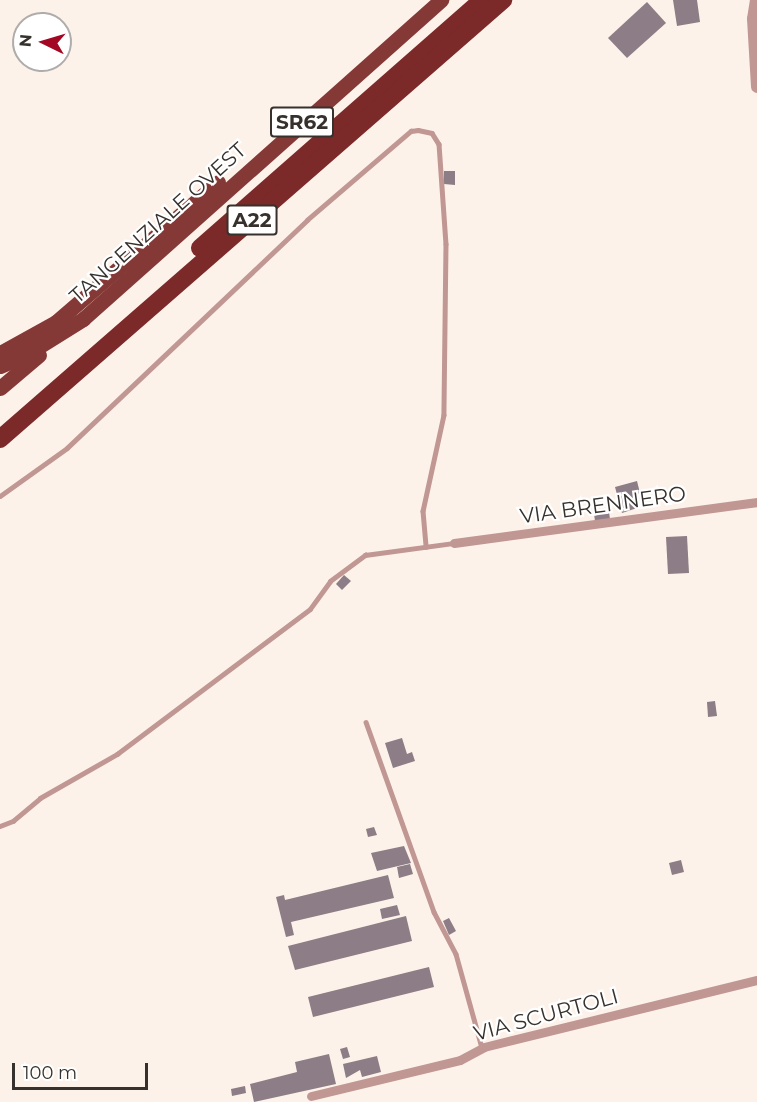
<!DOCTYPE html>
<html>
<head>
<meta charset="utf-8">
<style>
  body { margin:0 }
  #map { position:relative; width:757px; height:1102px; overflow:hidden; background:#fdf2e9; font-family:Montserrat,sans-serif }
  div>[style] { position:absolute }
  .building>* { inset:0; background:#8c7d86 }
  .service>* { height:4.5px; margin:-2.25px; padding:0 2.25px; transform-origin:2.25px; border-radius:2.25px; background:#c19794 }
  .minor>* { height:9px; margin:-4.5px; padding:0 4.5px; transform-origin:4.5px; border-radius:4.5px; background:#c19794 }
  .tertiary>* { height:12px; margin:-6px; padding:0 6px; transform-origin:6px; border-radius:6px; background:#c19794 }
  .trunk>* { height:15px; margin:-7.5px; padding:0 7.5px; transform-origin:7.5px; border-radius:7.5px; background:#853937 }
  .motorway>* { height:18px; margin:-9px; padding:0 9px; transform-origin:9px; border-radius:9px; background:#7b2a29 }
  span { translate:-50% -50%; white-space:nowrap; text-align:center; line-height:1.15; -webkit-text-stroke:4.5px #fff; paint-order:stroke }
  .shield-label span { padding:2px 4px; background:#fff; border:2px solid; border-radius:4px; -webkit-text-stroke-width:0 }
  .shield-label { font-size:20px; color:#36312c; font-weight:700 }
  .street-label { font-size:21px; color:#36312c }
  .north { position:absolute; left:12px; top:12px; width:60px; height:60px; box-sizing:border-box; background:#fff; border:2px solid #afadab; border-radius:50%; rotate:275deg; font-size:16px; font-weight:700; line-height:24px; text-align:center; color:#36312c }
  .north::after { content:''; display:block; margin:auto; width:21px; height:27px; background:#a40724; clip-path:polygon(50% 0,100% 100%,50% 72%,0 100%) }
  .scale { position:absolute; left:12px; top:1063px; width:136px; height:27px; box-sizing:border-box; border:3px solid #36312c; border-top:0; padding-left:8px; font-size:18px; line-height:21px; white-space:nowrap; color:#36312c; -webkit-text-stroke:4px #fff; paint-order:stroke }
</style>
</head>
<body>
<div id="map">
  <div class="building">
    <i style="clip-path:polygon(673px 0,697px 0,700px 22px,677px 26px)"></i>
    <i style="clip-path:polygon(647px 2px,666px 23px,627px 58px,608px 38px)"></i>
    <i style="clip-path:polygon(444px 171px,455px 171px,455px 185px,444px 184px)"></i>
    <i style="clip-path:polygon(637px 481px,640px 493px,634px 495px,637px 508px,622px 513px,615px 487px)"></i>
    <i style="clip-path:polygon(609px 512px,610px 519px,595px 521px,594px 514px)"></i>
    <i style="clip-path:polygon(687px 536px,689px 573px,668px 574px,666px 537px)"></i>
    <i style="clip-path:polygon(344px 575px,351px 581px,342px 590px,336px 584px)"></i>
    <i style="clip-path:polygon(715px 701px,717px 716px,708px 717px,707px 702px)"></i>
    <i style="clip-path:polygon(402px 738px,407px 754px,412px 752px,415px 761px,393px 768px,385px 743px)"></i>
    <i style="clip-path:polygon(374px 827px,377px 835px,368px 837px,366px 829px)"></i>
    <i style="clip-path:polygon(404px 846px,411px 863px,377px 871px,371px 853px)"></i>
    <i style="clip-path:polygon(681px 860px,684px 872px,672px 875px,669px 863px)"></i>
    <i style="clip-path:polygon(410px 864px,413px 874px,399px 878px,397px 867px)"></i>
    <i style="clip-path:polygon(388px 875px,394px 898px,291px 922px,294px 935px,286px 937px,276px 897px,284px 895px,285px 900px)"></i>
    <i style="clip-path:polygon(397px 905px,400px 915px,382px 919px,380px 909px)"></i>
    <i style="clip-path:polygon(406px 916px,412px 941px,295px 970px,288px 946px)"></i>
    <i style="clip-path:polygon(449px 918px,456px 931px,449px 935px,443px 921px)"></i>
    <i style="clip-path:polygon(429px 967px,434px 987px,313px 1017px,308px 997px)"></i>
    <i style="clip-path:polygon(347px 1047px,350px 1057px,343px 1059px,340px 1049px)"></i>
    <i style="clip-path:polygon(329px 1054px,336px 1084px,254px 1102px,250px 1084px,297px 1072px,295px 1062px)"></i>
    <i style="clip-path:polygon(377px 1056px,381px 1072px,362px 1077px,360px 1070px,346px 1078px,343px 1064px)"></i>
    <i style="clip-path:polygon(245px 1086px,246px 1093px,232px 1096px,231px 1089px)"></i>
  </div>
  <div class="service">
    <i style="left:0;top:496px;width:82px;rotate:-35.6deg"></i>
    <i style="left:67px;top:448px;width:331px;rotate:-43.5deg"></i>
    <i style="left:307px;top:220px;width:137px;rotate:-40.6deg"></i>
    <i style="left:411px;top:131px;width:7px;rotate:-8deg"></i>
    <i style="left:418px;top:130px;width:14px;rotate:12deg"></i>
    <i style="left:432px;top:133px;width:13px;rotate:58deg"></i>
    <i style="left:439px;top:144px;width:100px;rotate:86deg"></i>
    <i style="left:446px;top:244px;width:171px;rotate:90.7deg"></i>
    <i style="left:444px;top:415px;width:98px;rotate:102.3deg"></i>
    <i style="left:423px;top:511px;width:36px;rotate:85deg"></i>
    <i style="left:366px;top:722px;width:202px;rotate:70.3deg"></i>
    <i style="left:434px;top:912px;width:47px;rotate:62.4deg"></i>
    <i style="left:456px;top:954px;width:98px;rotate:74.5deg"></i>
    <i style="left:0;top:826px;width:14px;rotate:-21deg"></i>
    <i style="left:13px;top:821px;width:35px;rotate:-40deg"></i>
    <i style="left:40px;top:798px;width:89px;rotate:-29.7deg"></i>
    <i style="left:117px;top:754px;width:241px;rotate:-36.9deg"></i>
    <i style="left:310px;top:609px;width:34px;rotate:-54deg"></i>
    <i style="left:330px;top:581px;width:44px;rotate:-36.6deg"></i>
    <i style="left:365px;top:555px;width:90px;rotate:-7.7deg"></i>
  </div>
  <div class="minor">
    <i style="left:454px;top:543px;width:306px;rotate:-7.7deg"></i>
    <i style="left:311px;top:1096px;width:153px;rotate:-13.6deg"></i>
    <i style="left:460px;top:1060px;width:27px;rotate:-28deg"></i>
    <i style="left:484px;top:1047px;width:281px;rotate:-13.8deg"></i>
  </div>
  <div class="tertiary">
    <i style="left:756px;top:0;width:19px;rotate:99deg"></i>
    <i style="left:753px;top:19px;width:68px;rotate:86.6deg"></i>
  </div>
  <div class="trunk">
    <i style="left:0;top:353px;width:64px;rotate:-29deg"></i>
    <i style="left:56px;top:322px;width:214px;rotate:-40.8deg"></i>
    <i style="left:0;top:366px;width:26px;rotate:-23deg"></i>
    <i style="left:24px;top:356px;width:70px;rotate:-32.1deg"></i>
    <i style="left:83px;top:319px;width:480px;rotate:-41.7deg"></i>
    <i style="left:0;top:388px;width:51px;rotate:-40.2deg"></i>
  </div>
  <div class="motorway">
    <i style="left:200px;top:248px;width:376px;rotate:-41.3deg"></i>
    <i style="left:0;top:439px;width:668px;rotate:-41.11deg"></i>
  </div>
  <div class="shield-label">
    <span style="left:302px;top:122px">SR62</span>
    <span style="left:252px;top:220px">A22</span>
  </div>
  <div class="street-label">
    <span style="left:158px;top:223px;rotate:-42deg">TANGENZIALE OVEST</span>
    <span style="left:603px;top:505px;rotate:-8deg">VIA BRENNERO</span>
    <span style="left:546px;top:1015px;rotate:-15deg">VIA SCURTOLI</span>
  </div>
  <div class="north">N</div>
  <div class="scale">100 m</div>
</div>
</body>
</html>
